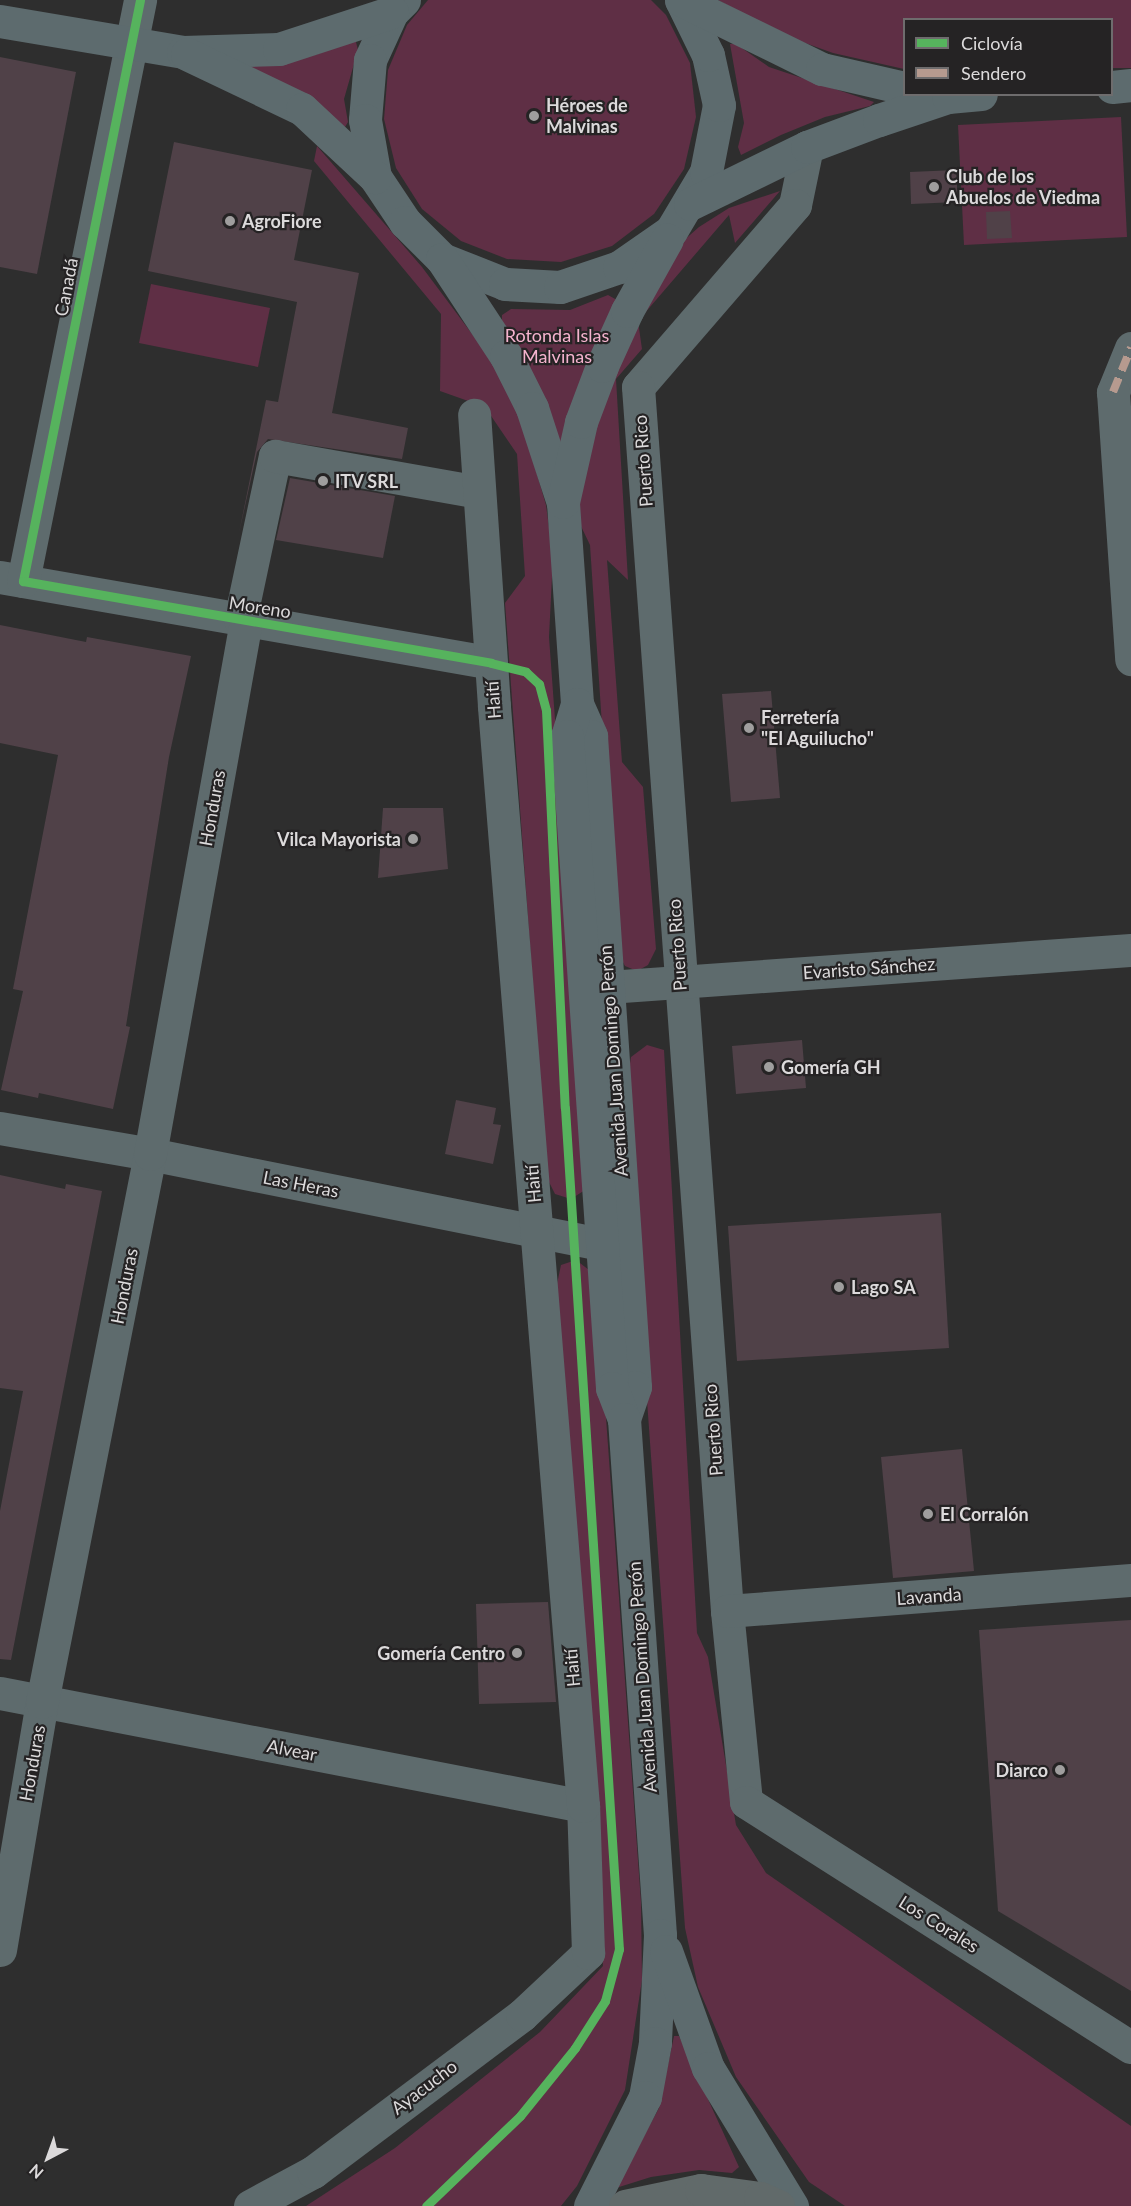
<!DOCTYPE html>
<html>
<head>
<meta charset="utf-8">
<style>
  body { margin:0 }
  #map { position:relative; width:1131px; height:2206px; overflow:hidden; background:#2e2e2e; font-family:Lato,sans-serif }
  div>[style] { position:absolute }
  .green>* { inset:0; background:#5f2f45 }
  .building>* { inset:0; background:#504148 }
  .minor>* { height:33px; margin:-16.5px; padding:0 16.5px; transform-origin:16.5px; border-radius:16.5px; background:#5e6b6d }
  .major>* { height:33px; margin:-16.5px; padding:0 16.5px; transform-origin:16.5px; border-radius:16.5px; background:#5d6b6e }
  .highway>* { height:33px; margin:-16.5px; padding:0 16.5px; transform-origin:16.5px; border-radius:16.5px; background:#616a6a }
  .quiet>* { height:8px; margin-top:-4px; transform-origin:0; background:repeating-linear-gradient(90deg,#b69a8f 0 15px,transparent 0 23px) }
  .cycleway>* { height:9px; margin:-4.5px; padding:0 4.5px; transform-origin:4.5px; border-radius:4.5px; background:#56b35d }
  .dots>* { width:16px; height:16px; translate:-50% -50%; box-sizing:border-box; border:3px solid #252324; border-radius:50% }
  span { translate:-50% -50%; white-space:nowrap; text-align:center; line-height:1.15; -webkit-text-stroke:4.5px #252324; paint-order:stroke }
  .poi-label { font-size:18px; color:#dcdadb; font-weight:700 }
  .left { translate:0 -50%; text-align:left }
  .right { translate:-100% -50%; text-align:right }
  .street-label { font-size:18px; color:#dcdadb }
  .park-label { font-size:18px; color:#f5b3ce }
  .legend { position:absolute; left:903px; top:18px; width:210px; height:78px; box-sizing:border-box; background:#252324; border:2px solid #6e6c6d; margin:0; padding:8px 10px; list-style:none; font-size:18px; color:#dcdadb }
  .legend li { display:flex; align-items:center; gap:12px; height:30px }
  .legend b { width:30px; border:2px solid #6e6c6d }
  .north { position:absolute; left:18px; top:2128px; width:60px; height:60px; -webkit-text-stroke:4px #252324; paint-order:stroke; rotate:221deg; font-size:16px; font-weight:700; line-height:24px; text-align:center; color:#dcdadb }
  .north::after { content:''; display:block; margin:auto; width:21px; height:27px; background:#dcdadb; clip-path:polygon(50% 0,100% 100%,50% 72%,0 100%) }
</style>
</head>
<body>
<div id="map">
  <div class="green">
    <i style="clip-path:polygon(428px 0,651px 0,666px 15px,690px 63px,696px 117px,684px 169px,654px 214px,612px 246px,561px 262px,507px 259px,461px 241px,422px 209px,396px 168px,384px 119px,388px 70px,407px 25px)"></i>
    <i style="clip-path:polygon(718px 0,1131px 0,1131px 68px,1112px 68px,1112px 20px,904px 20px,904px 69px,833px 53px,780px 34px)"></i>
    <i style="clip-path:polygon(347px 41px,356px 42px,358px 50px,344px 99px,348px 122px,345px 127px,249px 67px,254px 63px,285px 63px,318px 54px)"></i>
    <i style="clip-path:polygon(730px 44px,736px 44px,769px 67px,874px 102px,870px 106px,825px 117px,781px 135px,741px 155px,738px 147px,744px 123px)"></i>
    <i style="clip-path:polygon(1121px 117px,1127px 237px,964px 245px,958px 125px)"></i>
    <i style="clip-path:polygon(317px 146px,422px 267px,496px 366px,519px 413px,546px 505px,553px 557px,549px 637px,588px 1172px,585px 1190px,571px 1199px,555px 1194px,547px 1178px,505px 603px,525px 576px,517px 454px,485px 407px,440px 391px,441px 314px,314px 161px)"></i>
    <i style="clip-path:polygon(780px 191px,735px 243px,729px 215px,638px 321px,642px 349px,616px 379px,628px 580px,607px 560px,622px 762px,643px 787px,656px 949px,648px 965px,637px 971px,625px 966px,617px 951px,590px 545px,578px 520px,580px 489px,611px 376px,638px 311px,673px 250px,699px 227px,729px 208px)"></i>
    <i style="clip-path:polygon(151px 284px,270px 308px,258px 367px,139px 343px)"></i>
    <i style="clip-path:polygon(608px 295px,617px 300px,560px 452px,502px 325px,502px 315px,511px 309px,570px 310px)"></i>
    <i style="clip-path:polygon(647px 1045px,664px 1050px,697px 1633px,708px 1657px,736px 1825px,766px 1873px,1131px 2126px,1131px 2206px,845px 2206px,809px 2182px,736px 2077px,698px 1987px,685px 1928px,625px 1095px,631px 1057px)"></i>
    <i style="clip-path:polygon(576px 1260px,589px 1270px,597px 1293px,641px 1902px,642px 1980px,625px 2090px,577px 2186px,561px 2206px,306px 2206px,395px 2148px,540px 2032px,603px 1966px,557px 1284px,561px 1265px)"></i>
    <i style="clip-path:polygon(674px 2036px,679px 2036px,739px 2167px,732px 2173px,699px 2170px,651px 2177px,616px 2188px,659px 2108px)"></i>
  </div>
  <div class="building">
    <i style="clip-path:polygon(0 57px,76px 72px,37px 274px,0 267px)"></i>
    <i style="clip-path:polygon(174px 142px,312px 170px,294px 260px,359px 273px,332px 413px,408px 428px,402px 459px,268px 439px,257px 452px,239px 533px,266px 400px,278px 402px,297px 302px,148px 271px)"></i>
    <i style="clip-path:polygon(956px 170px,958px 202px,911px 204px,910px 172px)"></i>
    <i style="clip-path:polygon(1010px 211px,1012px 238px,987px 239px,986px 212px)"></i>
    <i style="clip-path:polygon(290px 478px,395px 496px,383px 558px,276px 540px)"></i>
    <i style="clip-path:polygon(0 625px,86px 642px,87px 637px,191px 656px,169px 757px,126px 1026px,130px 1027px,113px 1109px,39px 1093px,38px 1098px,1px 1090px,23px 991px,13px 989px,58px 755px,0 743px)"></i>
    <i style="clip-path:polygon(771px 691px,780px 798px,731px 802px,722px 694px)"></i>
    <i style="clip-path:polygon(383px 808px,443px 808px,448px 869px,378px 878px)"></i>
    <i style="clip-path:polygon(802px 1040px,806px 1088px,736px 1094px,732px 1046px)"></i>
    <i style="clip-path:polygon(456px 1100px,496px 1108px,493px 1124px,501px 1125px,493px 1164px,445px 1154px)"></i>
    <i style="clip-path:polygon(0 1175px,65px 1189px,66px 1184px,102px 1191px,11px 1660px,0 1659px,0 1511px,23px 1391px,0 1388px)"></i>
    <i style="clip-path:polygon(941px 1213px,949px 1348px,737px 1361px,728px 1226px)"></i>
    <i style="clip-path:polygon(962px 1449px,974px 1571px,893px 1578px,881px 1457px)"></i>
    <i style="clip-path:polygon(548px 1602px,556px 1702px,479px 1704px,476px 1604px)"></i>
    <i style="clip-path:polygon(1131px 1620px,1131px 1991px,998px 1911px,979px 1630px)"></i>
  </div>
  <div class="minor">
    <i style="left:807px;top:147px;width:59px;rotate:101.7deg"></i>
    <i style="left:795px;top:205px;width:240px;rotate:130.8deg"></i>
    <i style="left:638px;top:387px;width:1227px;rotate:85.84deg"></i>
    <i style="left:727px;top:1611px;width:192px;rotate:84.3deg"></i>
    <i style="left:746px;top:1802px;width:456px;rotate:32.5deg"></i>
    <i style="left:1131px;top:348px;width:48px;rotate:112.2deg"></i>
    <i style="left:1113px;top:392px;width:268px;rotate:86.1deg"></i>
    <i style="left:0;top:577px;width:498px;rotate:9.9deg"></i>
    <i style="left:23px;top:581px;width:593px;rotate:-78.61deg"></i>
    <i style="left:240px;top:620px;width:168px;rotate:-78deg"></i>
    <i style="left:275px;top:456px;width:207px;rotate:10deg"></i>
    <i style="left:608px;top:987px;width:524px;rotate:-4.05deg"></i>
    <i style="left:0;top:1128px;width:152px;rotate:9.8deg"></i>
    <i style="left:150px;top:1154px;width:461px;rotate:11.3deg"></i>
    <i style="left:727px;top:1611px;width:405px;rotate:-4.4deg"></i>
    <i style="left:0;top:1693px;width:594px;rotate:10.97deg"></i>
    <i style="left:0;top:1950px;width:252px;rotate:-80.4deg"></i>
    <i style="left:42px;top:1702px;width:559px;rotate:-78.85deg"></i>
    <i style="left:150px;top:1154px;width:542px;rotate:-79.79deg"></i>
    <i style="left:250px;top:2206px;width:72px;rotate:-28.4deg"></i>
    <i style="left:313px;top:2172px;width:261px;rotate:-36.9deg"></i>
    <i style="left:522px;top:2015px;width:91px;rotate:-43.2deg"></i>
    <i style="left:588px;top:1953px;width:147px;rotate:-91.9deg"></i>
    <i style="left:583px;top:1806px;width:1104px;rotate:-94.63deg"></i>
    <i style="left:494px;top:706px;width:292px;rotate:-93.9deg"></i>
  </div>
  <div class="major">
    <i style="left:404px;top:0;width:17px;rotate:135deg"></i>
    <i style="left:392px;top:12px;width:53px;rotate:114.6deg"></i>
    <i style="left:370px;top:60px;width:60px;rotate:94.8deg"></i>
    <i style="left:365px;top:120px;width:58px;rotate:80deg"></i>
    <i style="left:375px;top:177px;width:54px;rotate:56.3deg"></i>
    <i style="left:405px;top:222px;width:52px;rotate:45deg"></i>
    <i style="left:442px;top:259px;width:68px;rotate:21.6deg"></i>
    <i style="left:505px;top:284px;width:55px;rotate:3.1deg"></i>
    <i style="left:560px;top:287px;width:62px;rotate:-18.7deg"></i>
    <i style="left:619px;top:267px;width:63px;rotate:-34.7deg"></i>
    <i style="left:671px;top:231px;width:69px;rotate:-59.3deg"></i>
    <i style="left:706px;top:172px;width:68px;rotate:-79deg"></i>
    <i style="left:719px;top:105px;width:51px;rotate:-102.4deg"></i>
    <i style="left:708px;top:55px;width:61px;rotate:-116.1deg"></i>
    <i style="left:681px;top:0;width:157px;rotate:26.1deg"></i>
    <i style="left:822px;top:69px;width:84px;rotate:13deg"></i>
    <i style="left:0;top:21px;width:186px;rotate:9.6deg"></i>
    <i style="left:183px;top:52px;width:96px;rotate:-1.8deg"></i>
    <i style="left:279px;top:49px;width:119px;rotate:-18.1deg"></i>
    <i style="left:187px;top:54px;width:127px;rotate:25.6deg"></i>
    <i style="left:302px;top:109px;width:100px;rotate:43deg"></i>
    <i style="left:1112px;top:87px;width:19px;rotate:-6deg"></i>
    <i style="left:690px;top:204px;width:130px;rotate:-26deg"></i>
    <i style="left:807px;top:147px;width:77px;rotate:-20.6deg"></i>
    <i style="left:879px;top:120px;width:73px;rotate:-18.4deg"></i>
    <i style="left:948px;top:97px;width:33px;rotate:-5deg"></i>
    <i style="left:442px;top:259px;width:116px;rotate:56.6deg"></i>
    <i style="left:506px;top:356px;width:58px;rotate:63.4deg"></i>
    <i style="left:532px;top:408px;width:100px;rotate:71.9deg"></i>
    <i style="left:563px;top:503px;width:201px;rotate:86deg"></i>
    <i style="left:577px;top:704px;width:35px;rotate:66deg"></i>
    <i style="left:591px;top:736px;width:652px;rotate:86.13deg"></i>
    <i style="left:635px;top:1387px;width:34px;rotate:109deg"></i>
    <i style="left:563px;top:502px;width:82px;rotate:-77.3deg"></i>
    <i style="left:581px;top:422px;width:60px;rotate:-69.4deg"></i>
    <i style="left:602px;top:366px;width:60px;rotate:-65.6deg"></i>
    <i style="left:627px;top:311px;width:82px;rotate:-60.9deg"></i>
    <i style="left:577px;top:704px;width:34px;rotate:107deg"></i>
    <i style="left:567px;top:736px;width:654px;rotate:86.05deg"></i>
    <i style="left:612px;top:1388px;width:33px;rotate:69deg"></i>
    <i style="left:624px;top:1419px;width:517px;rotate:86.01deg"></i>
    <i style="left:660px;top:1935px;width:108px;rotate:92.7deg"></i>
    <i style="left:655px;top:2043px;width:55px;rotate:100.5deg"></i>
    <i style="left:645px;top:2097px;width:122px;rotate:116.8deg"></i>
    <i style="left:666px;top:1951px;width:124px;rotate:70.3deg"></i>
    <i style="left:708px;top:2068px;width:162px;rotate:58.7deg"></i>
  </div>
  <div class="highway">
    <i style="left:625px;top:2206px;width:78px;rotate:-11.9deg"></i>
    <i style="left:701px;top:2190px;width:60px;rotate:7.7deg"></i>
    <i style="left:760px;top:2198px;width:20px;rotate:24deg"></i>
  </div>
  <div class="quiet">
    <i style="left:1113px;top:392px;width:48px;rotate:-67.8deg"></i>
  </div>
  <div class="cycleway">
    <i style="left:140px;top:0;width:593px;rotate:101.39deg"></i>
    <i style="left:23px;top:581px;width:475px;rotate:9.9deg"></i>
    <i style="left:491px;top:663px;width:36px;rotate:14deg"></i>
    <i style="left:526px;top:672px;width:18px;rotate:43deg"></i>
    <i style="left:539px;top:684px;width:27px;rotate:75deg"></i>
    <i style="left:546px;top:710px;width:398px;rotate:87.3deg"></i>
    <i style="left:565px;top:1108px;width:843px;rotate:86.33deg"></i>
    <i style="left:619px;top:1949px;width:54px;rotate:105.1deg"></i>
    <i style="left:605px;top:2001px;width:56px;rotate:122.6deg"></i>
    <i style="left:575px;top:2048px;width:87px;rotate:129deg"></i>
    <i style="left:520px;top:2116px;width:130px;rotate:136.2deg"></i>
  </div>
  <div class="dots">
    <i style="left:534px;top:116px;background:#9f9e9e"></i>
    <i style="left:934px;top:187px;background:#9f9e9e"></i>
    <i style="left:230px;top:221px;background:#9f9e9e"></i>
    <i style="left:323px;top:481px;background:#9f9e9e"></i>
    <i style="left:749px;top:728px;background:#9f9e9e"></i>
    <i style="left:413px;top:839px;background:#9f9e9e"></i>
    <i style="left:769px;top:1067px;background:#9f9e9e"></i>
    <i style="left:839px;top:1287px;background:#9f9e9e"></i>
    <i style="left:928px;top:1514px;background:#9f9e9e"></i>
    <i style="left:517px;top:1653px;background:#9f9e9e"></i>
    <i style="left:1060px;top:1770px;background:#9f9e9e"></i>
  </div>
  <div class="poi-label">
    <span class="left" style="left:546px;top:116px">Héroes de<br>Malvinas</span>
    <span class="left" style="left:946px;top:187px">Club de los<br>Abuelos de Viedma</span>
    <span class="left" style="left:242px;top:221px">AgroFiore</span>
    <span class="left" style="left:335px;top:481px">ITV SRL</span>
    <span class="left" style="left:761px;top:728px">Ferretería<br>"El Aguilucho"</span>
    <span class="right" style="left:401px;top:839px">Vilca Mayorista</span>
    <span class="left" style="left:781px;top:1067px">Gomería GH</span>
    <span class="left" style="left:851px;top:1287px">Lago SA</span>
    <span class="left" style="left:940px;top:1514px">El Corralón</span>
    <span class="right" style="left:505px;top:1653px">Gomería Centro</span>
    <span class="right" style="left:1048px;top:1770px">Diarco</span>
  </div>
  <div class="street-label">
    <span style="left:66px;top:287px;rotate:-79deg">Canadá</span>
    <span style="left:643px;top:461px;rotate:-94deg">Puerto Rico</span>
    <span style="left:260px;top:607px;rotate:9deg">Moreno</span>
    <span style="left:493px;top:700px;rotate:-94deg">Haití</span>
    <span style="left:212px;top:808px;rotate:-80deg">Honduras</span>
    <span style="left:677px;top:945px;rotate:-94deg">Puerto Rico</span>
    <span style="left:869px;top:968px;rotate:-4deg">Evaristo Sánchez</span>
    <span style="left:613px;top:1061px;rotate:-94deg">Avenida Juan Domingo Perón</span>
    <span style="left:301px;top:1184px;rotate:11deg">Las Heras</span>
    <span style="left:533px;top:1184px;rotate:-95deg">Haití</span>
    <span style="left:124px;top:1286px;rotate:-79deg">Honduras</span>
    <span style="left:713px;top:1430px;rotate:-94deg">Puerto Rico</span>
    <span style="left:929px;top:1596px;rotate:-4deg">Lavanda</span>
    <span style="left:572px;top:1668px;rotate:-95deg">Haití</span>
    <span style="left:642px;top:1677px;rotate:-94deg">Avenida Juan Domingo Perón</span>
    <span style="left:292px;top:1750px;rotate:11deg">Alvear</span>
    <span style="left:32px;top:1763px;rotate:-80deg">Honduras</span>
    <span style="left:939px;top:1924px;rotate:32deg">Los Corales</span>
    <span style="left:424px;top:2087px;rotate:-37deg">Ayacucho</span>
  </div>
  <div class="park-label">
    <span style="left:557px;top:346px">Rotonda Islas<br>Malvinas</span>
  </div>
  <ul class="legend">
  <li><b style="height:8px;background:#56b35d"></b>Ciclovía</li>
  <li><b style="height:8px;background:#b69a8f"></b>Sendero</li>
  </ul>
  <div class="north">N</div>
</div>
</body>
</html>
